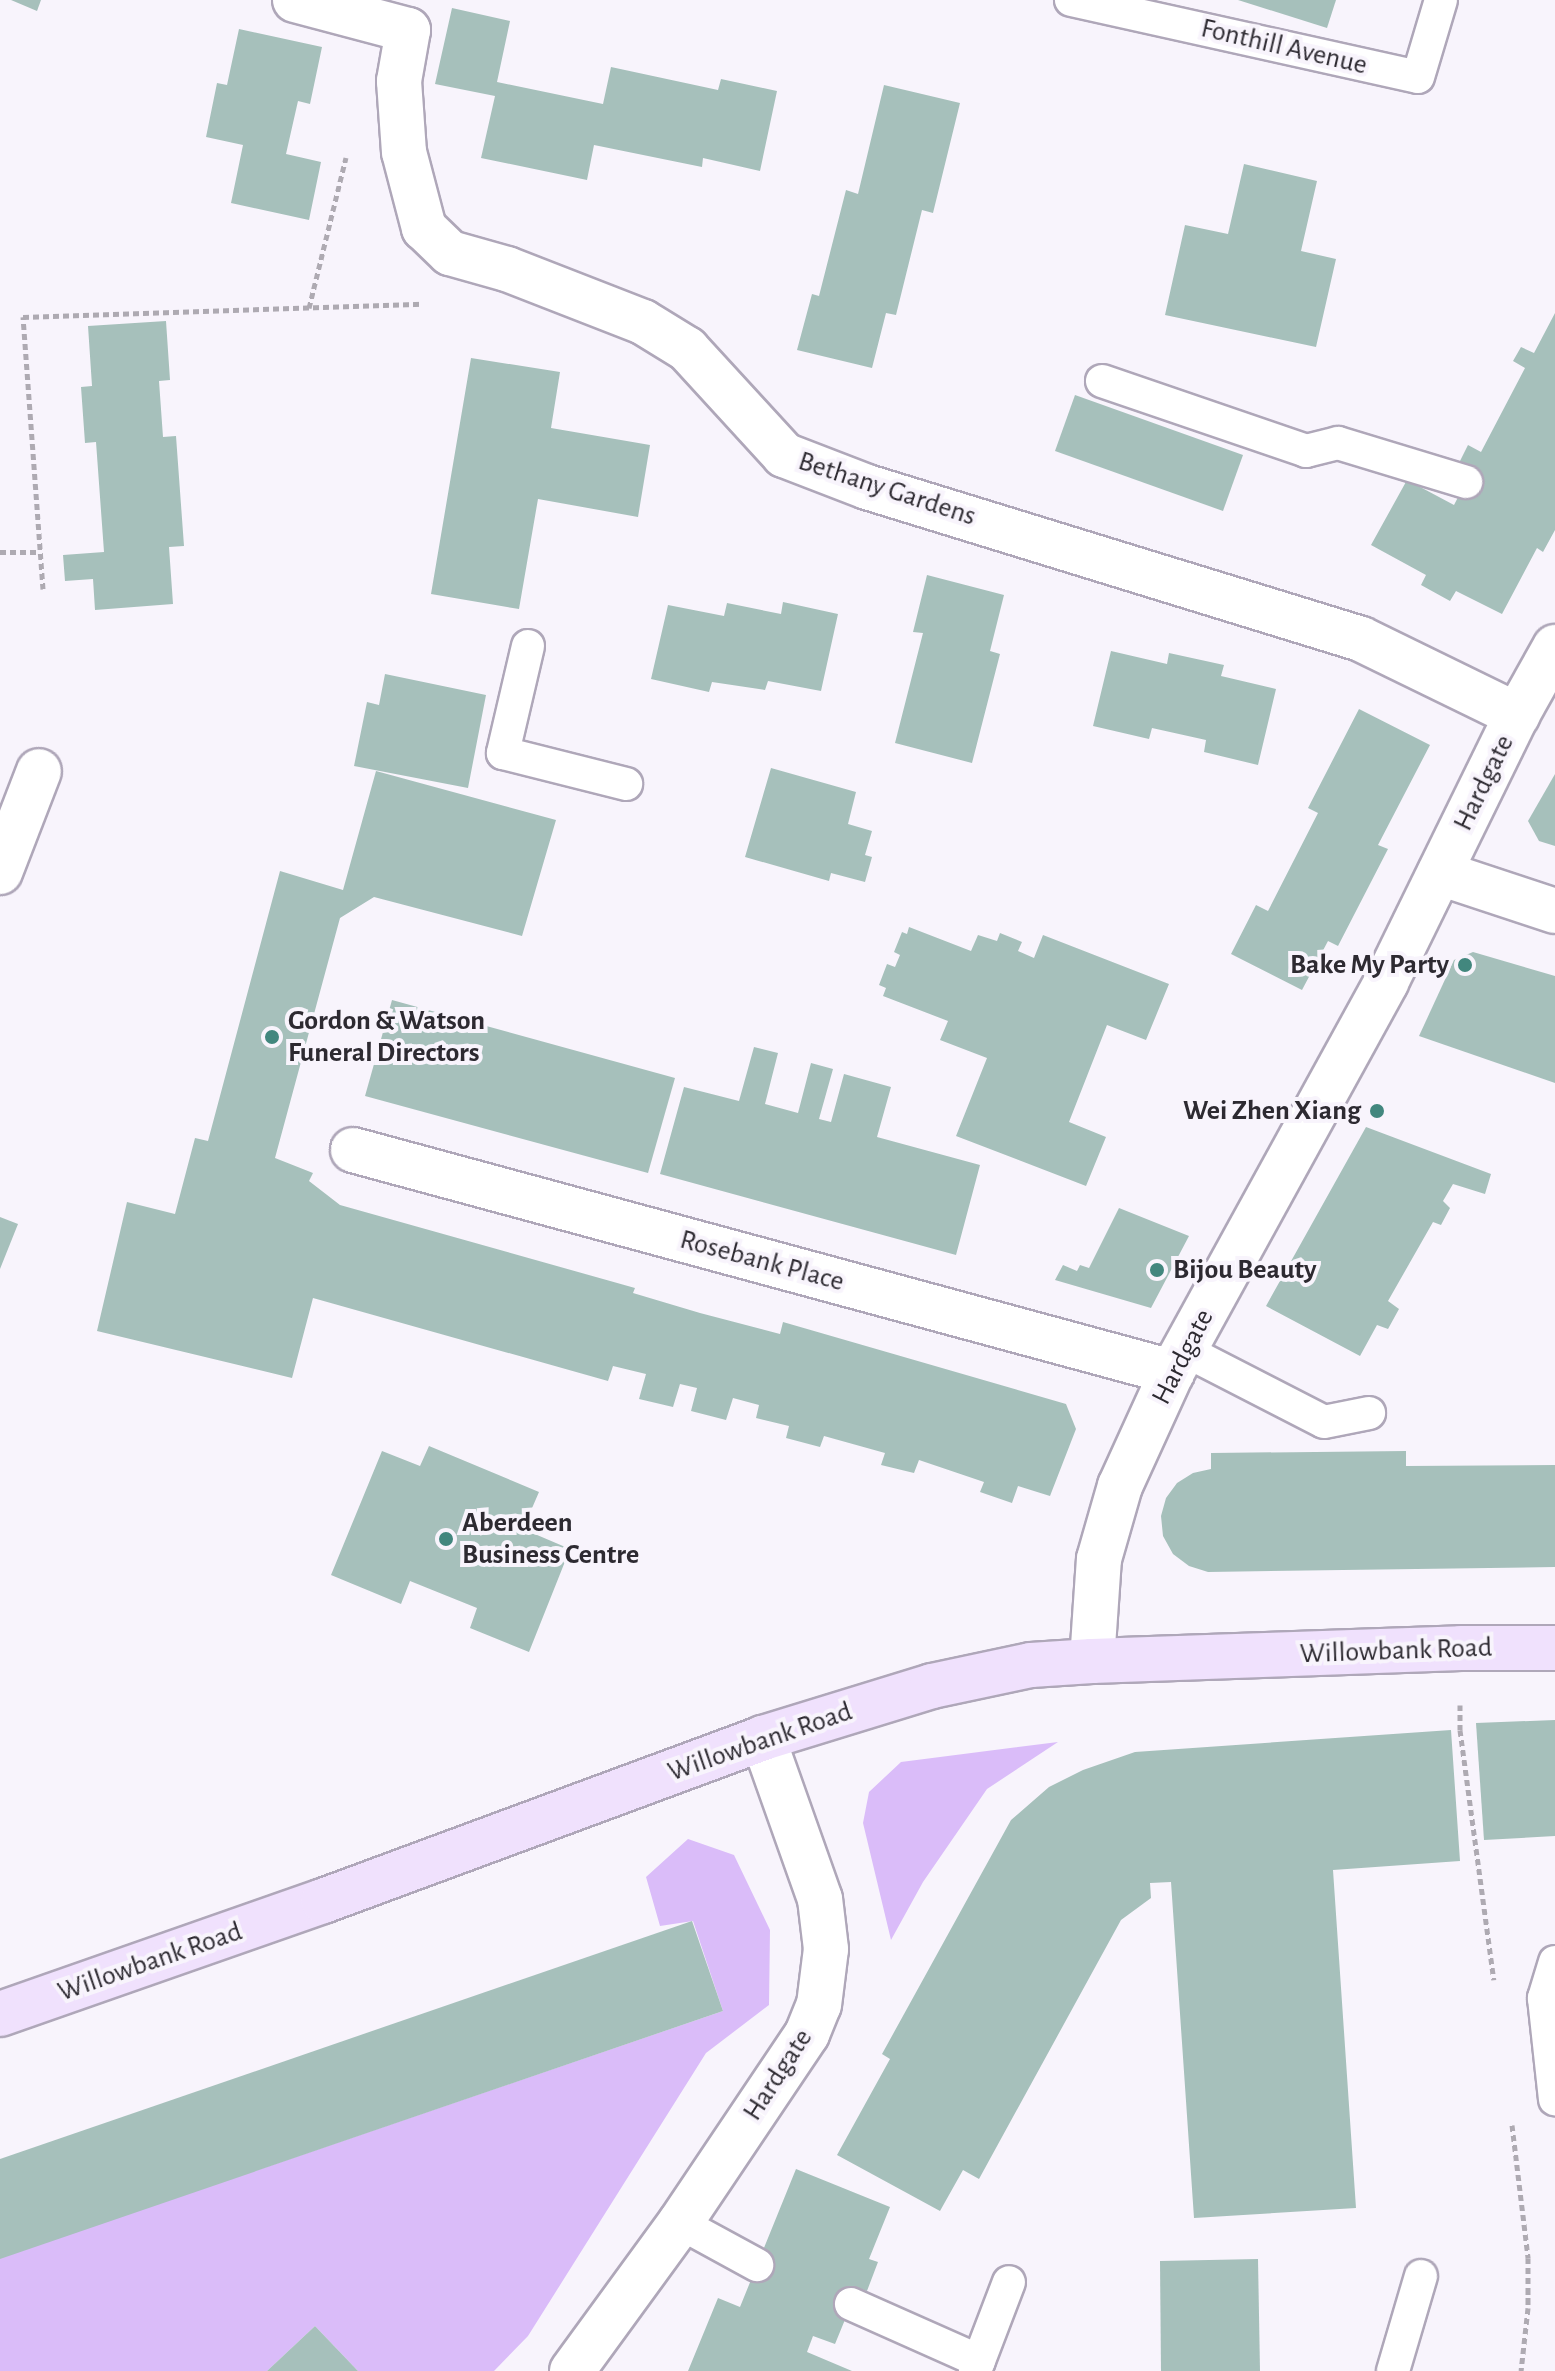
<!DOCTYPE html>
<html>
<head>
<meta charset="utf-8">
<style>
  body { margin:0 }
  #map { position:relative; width:1555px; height:2371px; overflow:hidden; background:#f8f4fc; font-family:"Alegreya Sans",sans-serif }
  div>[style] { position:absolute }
  .green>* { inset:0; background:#dabcf9 }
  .building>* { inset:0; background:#a6c0bb }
  .path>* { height:5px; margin-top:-2.5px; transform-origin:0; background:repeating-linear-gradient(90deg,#aeaab2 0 6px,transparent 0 10px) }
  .roads { filter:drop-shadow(2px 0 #afa7b9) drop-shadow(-2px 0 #afa7b9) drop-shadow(0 2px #afa7b9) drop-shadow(0 -2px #afa7b9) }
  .lane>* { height:32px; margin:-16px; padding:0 16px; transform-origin:16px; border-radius:16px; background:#fff }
  .street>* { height:44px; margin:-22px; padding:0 22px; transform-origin:22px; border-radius:22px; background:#fff }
  .secondary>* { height:44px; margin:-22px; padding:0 22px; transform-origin:22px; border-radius:22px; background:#f0e1fd }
  .dots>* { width:22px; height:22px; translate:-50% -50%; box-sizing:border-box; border:4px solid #f8f4fc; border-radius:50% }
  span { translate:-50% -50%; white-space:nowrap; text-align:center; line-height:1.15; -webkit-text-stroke:8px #f8f4fc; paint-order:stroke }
  .street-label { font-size:28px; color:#2d2a31 }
  .poi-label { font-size:28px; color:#2d2a31; font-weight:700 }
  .right { translate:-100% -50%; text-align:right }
  .left { translate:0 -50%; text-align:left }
</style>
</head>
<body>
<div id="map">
  <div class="green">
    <i style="clip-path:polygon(1058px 1742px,987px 1789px,923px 1882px,891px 1940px,863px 1823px,869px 1792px,901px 1762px)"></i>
    <i style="clip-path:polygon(688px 1839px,734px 1855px,770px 1930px,769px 2005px,706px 2053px,528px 2336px,494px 2371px,358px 2371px,315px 2326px,267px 2371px,0 2371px,0 2258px,723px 2011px,693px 1921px,660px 1926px,646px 1877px)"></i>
  </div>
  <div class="building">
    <i style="clip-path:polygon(11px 0,41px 0,37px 11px)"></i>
    <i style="clip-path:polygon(1238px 0,1336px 0,1327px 28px)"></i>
    <i style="clip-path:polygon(452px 8px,510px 21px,497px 82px,603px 104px,611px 67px,718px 90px,721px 79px,777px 91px,760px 171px,703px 158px,702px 167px,594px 145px,587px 180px,481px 158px,495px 96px,435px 84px)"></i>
    <i style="clip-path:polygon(239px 29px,322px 47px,310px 104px,298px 101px,286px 154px,321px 162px,309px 220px,231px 203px,243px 145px,206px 137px,217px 83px,227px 85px)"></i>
    <i style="clip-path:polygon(884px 85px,960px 103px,933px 213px,922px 210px,896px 315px,886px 313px,872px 368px,797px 350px,812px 294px,819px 296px,846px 190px,858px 194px)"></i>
    <i style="clip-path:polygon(1244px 164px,1317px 181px,1301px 251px,1336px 259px,1316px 347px,1165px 315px,1185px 225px,1228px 234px)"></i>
    <i style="clip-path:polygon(1555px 313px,1555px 530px,1543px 552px,1537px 548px,1502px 614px,1456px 591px,1450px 601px,1421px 585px,1426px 575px,1371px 545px,1407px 480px,1454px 505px,1473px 468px,1460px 461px,1468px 445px,1481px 452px,1525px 368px,1513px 361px,1521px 347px,1534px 353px)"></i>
    <i style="clip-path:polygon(166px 321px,170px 380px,159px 381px,163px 437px,176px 436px,184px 546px,169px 547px,173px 604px,95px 610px,93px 579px,65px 581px,63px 555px,104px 552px,96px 442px,85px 443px,81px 387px,92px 386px,88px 326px)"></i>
    <i style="clip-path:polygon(471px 358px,560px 372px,551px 428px,650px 445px,638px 517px,538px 499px,519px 609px,431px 594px)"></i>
    <i style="clip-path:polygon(1075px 395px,1243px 455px,1223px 511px,1055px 451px)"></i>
    <i style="clip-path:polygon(927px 575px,1004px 595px,990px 651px,1000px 654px,972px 763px,895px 743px,923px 633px,913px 632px)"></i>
    <i style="clip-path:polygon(783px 602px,838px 614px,821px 691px,768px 681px,765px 690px,712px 682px,709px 692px,651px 679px,668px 605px,724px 616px,727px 603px,781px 614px)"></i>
    <i style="clip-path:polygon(1111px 651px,1167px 664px,1169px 653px,1224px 665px,1221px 676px,1276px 689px,1258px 765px,1204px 752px,1206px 740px,1152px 728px,1149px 739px,1093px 726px)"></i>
    <i style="clip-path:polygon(385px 674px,486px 695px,468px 788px,354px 766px,367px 702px,379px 705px)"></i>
    <i style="clip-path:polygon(1359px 709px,1430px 745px,1378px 845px,1388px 849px,1338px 946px,1328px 941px,1302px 990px,1231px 954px,1256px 905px,1268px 911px,1318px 813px,1308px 808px)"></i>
    <i style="clip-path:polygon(771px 768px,856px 792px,848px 824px,872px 831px,865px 855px,872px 857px,865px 882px,831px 873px,829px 881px,745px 857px)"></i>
    <i style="clip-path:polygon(376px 771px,556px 820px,522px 936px,374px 897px,340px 918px,275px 1158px,313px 1173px,309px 1181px,340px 1205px,635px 1288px,633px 1293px,700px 1313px,780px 1334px,783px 1322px,1066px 1404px,1076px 1429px,1050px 1496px,1018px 1486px,1012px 1503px,980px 1492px,984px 1482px,919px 1460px,914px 1473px,881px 1465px,885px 1453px,824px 1436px,820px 1447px,786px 1438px,789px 1426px,756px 1418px,759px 1405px,733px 1398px,726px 1420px,691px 1411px,697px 1388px,680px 1384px,673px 1407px,639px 1399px,646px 1374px,613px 1366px,608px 1381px,313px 1298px,292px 1378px,97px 1331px,127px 1202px,175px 1214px,195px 1138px,208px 1141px,280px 871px,343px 890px)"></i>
    <i style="clip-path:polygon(1555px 774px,1555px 846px,1539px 841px,1528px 821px)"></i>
    <i style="clip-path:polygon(909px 927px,971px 951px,978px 935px,997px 941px,1000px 933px,1022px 942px,1018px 951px,1034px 958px,1043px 935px,1169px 984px,1146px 1040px,1107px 1025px,1069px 1122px,1106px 1137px,1086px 1186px,956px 1136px,987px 1058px,940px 1040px,948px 1021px,883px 996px,886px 988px,879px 985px,887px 964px,895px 967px,900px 955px,894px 952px,902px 932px,907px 934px)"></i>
    <i style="clip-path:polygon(1473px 952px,1555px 976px,1555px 1083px,1419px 1036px,1454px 960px)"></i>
    <i style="clip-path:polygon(392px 1000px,675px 1078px,648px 1173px,365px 1096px)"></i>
    <i style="clip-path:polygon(754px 1047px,778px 1053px,765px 1104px,798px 1113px,811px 1063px,833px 1069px,819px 1119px,831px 1122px,844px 1074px,891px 1087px,877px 1137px,980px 1165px,956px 1255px,660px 1174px,684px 1087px,739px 1101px)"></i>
    <i style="clip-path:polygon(1366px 1127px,1491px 1174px,1485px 1194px,1453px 1184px,1443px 1201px,1450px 1208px,1441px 1225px,1433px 1222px,1388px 1301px,1399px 1309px,1388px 1329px,1377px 1325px,1360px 1356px,1266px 1306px)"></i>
    <i style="clip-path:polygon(1119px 1208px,1189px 1236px,1151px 1308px,1055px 1280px,1063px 1265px,1077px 1271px,1080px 1265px,1089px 1268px)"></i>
    <i style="clip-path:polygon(0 1217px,18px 1224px,0 1269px)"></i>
    <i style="clip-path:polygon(429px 1446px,539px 1492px,523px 1529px,570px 1549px,529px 1652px,470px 1628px,477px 1608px,410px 1581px,401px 1604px,331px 1575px,382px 1451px,420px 1466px)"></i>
    <i style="clip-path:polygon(1406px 1451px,1406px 1466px,1555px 1465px,1555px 1567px,1208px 1572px,1189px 1566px,1173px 1554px,1163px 1536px,1161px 1516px,1166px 1498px,1177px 1483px,1193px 1473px,1211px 1469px,1211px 1453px)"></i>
    <i style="clip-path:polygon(1555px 1720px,1555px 1836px,1484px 1840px,1476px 1723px)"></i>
    <i style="clip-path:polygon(1451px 1730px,1460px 1861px,1333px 1870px,1356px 2208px,1194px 2218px,1171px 1882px,1150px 1883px,1151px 1898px,1121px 1920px,979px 2179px,963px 2170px,940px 2211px,837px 2155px,890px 2059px,882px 2054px,1011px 1820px,1049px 1787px,1083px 1770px,1135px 1752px)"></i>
    <i style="clip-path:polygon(692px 1921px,723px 2011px,0 2259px,0 2159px)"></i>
    <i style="clip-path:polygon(796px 2169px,890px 2207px,869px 2259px,878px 2262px,867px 2291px,858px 2288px,835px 2344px,813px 2336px,807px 2352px,852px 2371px,688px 2371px,718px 2298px,740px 2307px)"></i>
    <i style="clip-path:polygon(1258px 2259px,1260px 2371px,1161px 2371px,1160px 2261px)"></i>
    <i style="clip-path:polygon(315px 2326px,358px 2371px,267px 2371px)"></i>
  </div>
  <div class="path">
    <i style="left:309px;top:308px;width:155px;rotate:-76.2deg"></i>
    <i style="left:0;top:552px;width:40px"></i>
    <i style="left:43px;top:589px;width:273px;rotate:-94.2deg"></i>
    <i style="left:23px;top:317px;width:400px;rotate:-1.9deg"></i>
    <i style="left:1460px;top:1705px;width:25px;rotate:90deg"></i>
    <i style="left:1460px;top:1730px;width:252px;rotate:82.3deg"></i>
    <i style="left:1512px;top:2125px;width:134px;rotate:83.1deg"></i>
    <i style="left:1528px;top:2258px;width:50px;rotate:90deg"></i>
    <i style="left:1528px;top:2308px;width:63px;rotate:96.3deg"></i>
  </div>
  <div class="roads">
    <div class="lane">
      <i style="left:1071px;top:0;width:355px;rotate:12.5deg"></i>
      <i style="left:1418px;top:77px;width:80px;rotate:-73.4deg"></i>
      <i style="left:1102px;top:381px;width:216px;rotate:18.9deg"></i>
      <i style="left:1306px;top:451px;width:33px;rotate:-14deg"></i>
      <i style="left:1338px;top:443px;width:134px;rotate:16.9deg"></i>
      <i style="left:528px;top:646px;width:110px;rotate:103.2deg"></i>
      <i style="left:503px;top:753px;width:127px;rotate:14.1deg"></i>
      <i style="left:1184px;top:1350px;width:157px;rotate:27.2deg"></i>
      <i style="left:1324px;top:1422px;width:46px;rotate:-11.3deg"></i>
      <i style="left:1555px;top:1962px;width:38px;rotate:107deg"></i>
      <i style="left:1544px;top:1998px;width:102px;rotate:83.8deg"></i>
      <i style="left:680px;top:2223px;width:88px;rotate:28.6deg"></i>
      <i style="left:851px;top:2304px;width:140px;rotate:24deg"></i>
      <i style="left:975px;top:2371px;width:95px;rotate:-69.1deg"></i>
      <i style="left:1393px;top:2371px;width:99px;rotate:-73.6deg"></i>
    </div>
    <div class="street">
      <i style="left:295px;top:0;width:117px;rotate:14.9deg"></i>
      <i style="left:408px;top:30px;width:52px;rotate:100deg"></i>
      <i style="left:399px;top:81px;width:71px;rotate:86deg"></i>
      <i style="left:404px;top:152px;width:79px;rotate:75.3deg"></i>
      <i style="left:424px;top:228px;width:36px;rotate:44deg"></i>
      <i style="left:450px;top:253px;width:59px;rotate:15.7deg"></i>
      <i style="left:507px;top:269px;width:146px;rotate:21.3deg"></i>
      <i style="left:643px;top:322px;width:52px;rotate:31.5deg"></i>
      <i style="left:687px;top:349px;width:144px;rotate:47.5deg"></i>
      <i style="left:784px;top:455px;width:89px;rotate:21.1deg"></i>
      <i style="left:867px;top:487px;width:517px;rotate:17.1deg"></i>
      <i style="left:1361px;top:639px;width:174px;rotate:26deg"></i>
      <i style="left:0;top:872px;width:108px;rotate:-68.9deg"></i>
      <i style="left:1440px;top:873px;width:121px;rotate:18.3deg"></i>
      <i style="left:353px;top:1150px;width:849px;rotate:15.17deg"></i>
      <i style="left:1092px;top:1661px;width:102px;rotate:-86.1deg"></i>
      <i style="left:1099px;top:1559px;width:76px;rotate:-74deg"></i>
      <i style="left:1120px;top:1486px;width:125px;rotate:-65.5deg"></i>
      <i style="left:1172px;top:1372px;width:445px;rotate:-61.2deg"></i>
      <i style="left:1386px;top:982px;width:297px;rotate:-63.9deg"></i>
      <i style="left:1517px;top:715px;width:78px;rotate:-60.8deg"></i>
      <i style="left:572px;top:2371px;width:183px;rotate:-53.9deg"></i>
      <i style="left:680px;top:2223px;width:228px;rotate:-56.1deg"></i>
      <i style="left:807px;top:2034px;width:31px;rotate:-68deg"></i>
      <i style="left:819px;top:2005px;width:56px;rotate:-82.9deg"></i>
      <i style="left:826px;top:1949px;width:50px;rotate:-96.8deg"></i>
      <i style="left:820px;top:1899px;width:171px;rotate:-109.5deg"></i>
    </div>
    <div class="secondary">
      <i style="left:0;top:2014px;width:342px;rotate:-19.3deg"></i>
      <i style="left:323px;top:1901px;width:469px;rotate:-20.3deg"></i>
      <i style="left:763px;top:1738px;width:177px;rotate:-17.1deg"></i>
      <i style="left:932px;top:1686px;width:101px;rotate:-12deg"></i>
      <i style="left:1031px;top:1665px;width:61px;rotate:-3.8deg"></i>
      <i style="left:1092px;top:1661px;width:369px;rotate:-2deg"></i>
      <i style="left:1461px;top:1648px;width:94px"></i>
    </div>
  </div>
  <div class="dots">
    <i style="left:1465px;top:965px;background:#42877e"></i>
    <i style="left:272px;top:1037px;background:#42877e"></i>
    <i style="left:1377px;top:1111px;background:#42877e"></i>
    <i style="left:1157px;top:1270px;background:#42877e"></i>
    <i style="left:446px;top:1539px;background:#42877e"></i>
  </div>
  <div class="street-label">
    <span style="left:1284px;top:47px;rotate:13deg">Fonthill Avenue</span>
    <span style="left:887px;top:489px;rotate:18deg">Bethany Gardens</span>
    <span style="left:1484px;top:783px;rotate:-64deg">Hardgate</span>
    <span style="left:762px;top:1261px;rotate:15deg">Rosebank Place</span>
    <span style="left:1183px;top:1357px;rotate:-63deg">Hardgate</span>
    <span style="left:1396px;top:1651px;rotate:-2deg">Willowbank Road</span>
    <span style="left:760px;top:1742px;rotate:-19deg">Willowbank Road</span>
    <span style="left:150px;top:1962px;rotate:-19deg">Willowbank Road</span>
    <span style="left:778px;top:2075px;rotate:-57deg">Hardgate</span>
  </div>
  <div class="poi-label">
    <span class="right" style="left:1449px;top:965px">Bake My Party</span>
    <span class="left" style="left:288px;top:1037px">Gordon &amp; Watson<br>Funeral Directors</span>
    <span class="right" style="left:1361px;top:1111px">Wei Zhen Xiang</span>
    <span class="left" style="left:1173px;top:1270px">Bijou Beauty</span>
    <span class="left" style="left:462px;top:1539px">Aberdeen<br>Business Centre</span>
  </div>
</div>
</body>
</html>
